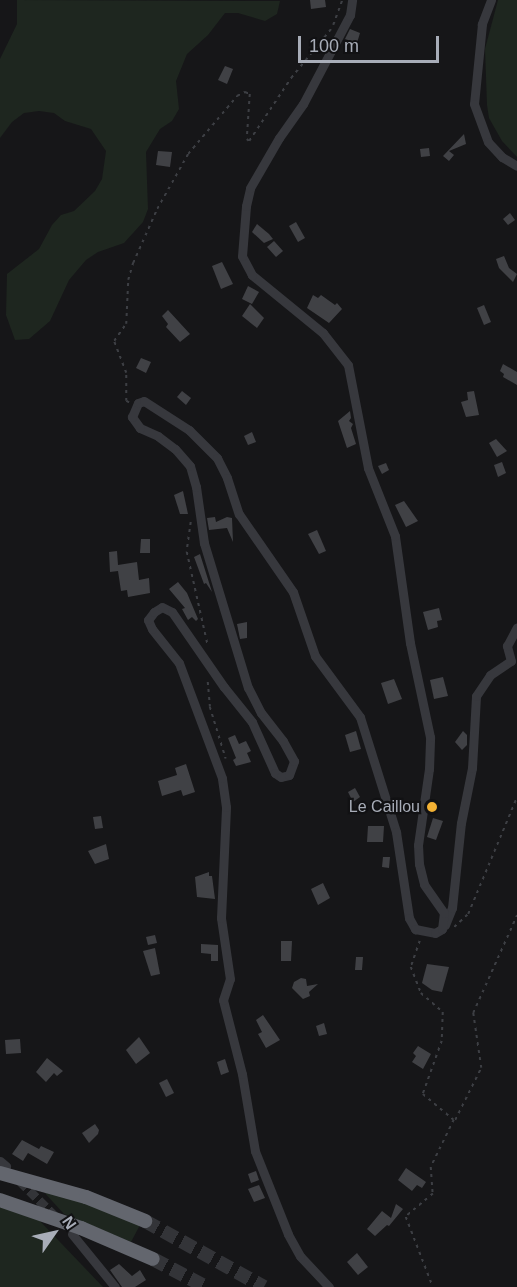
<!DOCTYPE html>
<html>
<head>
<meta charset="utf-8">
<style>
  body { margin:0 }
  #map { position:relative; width:517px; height:1287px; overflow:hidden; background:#161618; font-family:Arial,sans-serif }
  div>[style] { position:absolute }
  .green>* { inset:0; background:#1e261f }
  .building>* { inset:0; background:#404145 }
  .minor-tunnel>* { height:9px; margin-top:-4.5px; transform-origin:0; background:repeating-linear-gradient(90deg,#333438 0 9px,transparent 0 13.5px) }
  .highway-tunnel>* { height:14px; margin-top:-7px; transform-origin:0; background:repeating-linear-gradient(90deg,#333438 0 14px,transparent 0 21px) }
  .path>* { height:1.5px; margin-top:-0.75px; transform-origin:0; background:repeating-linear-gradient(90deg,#3d3f44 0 3px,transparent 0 7.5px) }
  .minor>* { height:9px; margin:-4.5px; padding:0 4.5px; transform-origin:4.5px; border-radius:4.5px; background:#37383d }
  .highway>* { height:14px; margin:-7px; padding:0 7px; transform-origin:7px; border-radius:7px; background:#63666e }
  .dots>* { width:16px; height:16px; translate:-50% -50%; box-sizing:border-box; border:3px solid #111113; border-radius:50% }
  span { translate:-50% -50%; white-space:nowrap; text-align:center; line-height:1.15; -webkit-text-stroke:4.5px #111113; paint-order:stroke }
  .poi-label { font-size:16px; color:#a8adb8 }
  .right { translate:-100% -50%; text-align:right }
  .north { position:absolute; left:24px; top:1203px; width:60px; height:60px; -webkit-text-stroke:4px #111113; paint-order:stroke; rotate:56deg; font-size:16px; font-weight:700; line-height:24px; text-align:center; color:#a8adb8 }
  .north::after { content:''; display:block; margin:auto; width:21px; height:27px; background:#a8adb8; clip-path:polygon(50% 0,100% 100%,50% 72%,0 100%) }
  .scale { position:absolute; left:298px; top:36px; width:141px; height:27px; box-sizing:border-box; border:3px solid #a8adb8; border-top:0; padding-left:8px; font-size:18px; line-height:21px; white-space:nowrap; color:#a8adb8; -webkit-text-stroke:4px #111113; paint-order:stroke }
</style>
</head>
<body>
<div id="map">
  <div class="green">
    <i style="clip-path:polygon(17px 0,280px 1px,277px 14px,265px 21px,238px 13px,225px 13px,208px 35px,187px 54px,176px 81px,179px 109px,172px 121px,160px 129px,146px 152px,148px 209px,143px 222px,124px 243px,98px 252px,86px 260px,69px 280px,50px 321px,29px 339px,15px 340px,6px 315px,7px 274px,39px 249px,52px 225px,61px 215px,74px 211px,95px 191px,102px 179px,106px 151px,91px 129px,65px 121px,54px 113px,39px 111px,24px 113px,12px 122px,0 138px,0 59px,17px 24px)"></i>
    <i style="clip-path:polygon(498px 0,517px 0,517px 157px,502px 141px,489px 118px,487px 105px,485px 49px)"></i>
    <i style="clip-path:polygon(42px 1190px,99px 1208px,140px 1225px,131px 1242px,64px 1214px)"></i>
    <i style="clip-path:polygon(0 1207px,38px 1219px,103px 1287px,0 1287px)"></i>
  </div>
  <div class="building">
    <i style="clip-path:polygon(310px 0,325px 0,326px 7px,311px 9px)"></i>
    <i style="clip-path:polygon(350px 29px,360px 33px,357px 43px,345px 39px)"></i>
    <i style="clip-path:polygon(225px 66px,233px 69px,227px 84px,218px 80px)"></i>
    <i style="clip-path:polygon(464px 134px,466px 144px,449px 151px,454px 155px,449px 161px,443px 156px)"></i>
    <i style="clip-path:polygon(429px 148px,430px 156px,421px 157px,420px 149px)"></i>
    <i style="clip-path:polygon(158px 151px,172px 152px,170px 167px,156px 165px)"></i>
    <i style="clip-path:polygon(510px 213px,515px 220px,508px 225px,503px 219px)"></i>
    <i style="clip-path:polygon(296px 222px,305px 238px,298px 242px,289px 226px)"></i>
    <i style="clip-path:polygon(257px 224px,269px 234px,273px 239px,264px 243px,252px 232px)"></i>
    <i style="clip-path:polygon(274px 241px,283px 251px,276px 257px,267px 247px)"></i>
    <i style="clip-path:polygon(504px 256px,509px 268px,517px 274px,513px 282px,499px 268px,496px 259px)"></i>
    <i style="clip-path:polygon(222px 262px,233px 284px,221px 289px,212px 266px)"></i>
    <i style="clip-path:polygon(248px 286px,259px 292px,252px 304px,242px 299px)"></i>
    <i style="clip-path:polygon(313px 295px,318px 298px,321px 295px,335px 305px,337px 303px,342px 309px,329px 323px,307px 308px)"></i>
    <i style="clip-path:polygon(250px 304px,264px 318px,257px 328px,242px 316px)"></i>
    <i style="clip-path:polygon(484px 305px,491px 322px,484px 325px,477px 308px)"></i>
    <i style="clip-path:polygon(168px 310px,190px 334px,180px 342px,166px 327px,168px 324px,162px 316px)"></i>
    <i style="clip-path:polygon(141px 358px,151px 362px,146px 373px,136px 368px)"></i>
    <i style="clip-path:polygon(503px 364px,517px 372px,517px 385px,503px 377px,504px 374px,500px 371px)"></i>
    <i style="clip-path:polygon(182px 391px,191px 398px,186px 405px,177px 397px)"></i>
    <i style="clip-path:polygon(474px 391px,479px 415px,466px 417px,461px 402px,468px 400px,467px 392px)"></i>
    <i style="clip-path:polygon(350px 411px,351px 418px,349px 421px,353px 424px,351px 428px,356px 444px,347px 448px,338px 421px)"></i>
    <i style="clip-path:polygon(252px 432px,256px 442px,248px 445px,244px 436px)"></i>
    <i style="clip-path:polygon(496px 439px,507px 451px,497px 457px,489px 443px)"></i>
    <i style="clip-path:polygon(502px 462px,506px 473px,498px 477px,494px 465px)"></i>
    <i style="clip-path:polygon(386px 463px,389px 470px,382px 474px,378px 466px)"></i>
    <i style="clip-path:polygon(183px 491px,188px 514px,180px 514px,174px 495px)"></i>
    <i style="clip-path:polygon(404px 501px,418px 521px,406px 527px,395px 505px)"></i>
    <i style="clip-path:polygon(215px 517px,216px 522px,227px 517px,232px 518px,233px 542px,227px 528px,209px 530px,207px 518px)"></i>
    <i style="clip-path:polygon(317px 530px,326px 551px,319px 554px,308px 534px)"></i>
    <i style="clip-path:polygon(141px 539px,150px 539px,150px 553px,140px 553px)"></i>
    <i style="clip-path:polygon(117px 551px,118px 565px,137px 562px,139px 580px,149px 578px,150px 593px,128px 597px,127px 590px,121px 591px,118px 571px,110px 572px,109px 552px)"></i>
    <i style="clip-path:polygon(200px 554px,212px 592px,206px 583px,204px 584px,194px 557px)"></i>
    <i style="clip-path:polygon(178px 582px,187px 593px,198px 619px,196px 621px,192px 617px,188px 620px,182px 609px,185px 608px,169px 589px)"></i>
    <i style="clip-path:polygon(439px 608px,442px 620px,437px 621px,438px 627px,428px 630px,423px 612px)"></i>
    <i style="clip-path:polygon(247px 622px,247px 638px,240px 639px,237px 624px)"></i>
    <i style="clip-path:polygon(443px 677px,448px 696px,434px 699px,430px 680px)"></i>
    <i style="clip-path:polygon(394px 679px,402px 699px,388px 704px,381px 683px)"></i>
    <i style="clip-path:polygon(356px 731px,361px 749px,350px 752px,345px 735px)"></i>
    <i style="clip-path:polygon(463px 731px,467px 735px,467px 745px,462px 750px,455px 742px)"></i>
    <i style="clip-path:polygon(235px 735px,239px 744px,246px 741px,251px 751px,247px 753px,251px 762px,236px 766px,233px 760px,236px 758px,228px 738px)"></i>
    <i style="clip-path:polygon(186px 764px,195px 792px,183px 796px,181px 790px,162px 796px,158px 781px,177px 775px,175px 768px)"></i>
    <i style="clip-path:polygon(355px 788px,360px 797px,353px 802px,348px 792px)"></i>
    <i style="clip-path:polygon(101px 816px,103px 828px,95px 829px,93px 817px)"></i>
    <i style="clip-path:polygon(433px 818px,443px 821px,436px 840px,427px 837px)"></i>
    <i style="clip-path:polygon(368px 826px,384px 826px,383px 842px,367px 842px)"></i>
    <i style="clip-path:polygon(106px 844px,109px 859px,95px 864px,88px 851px)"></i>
    <i style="clip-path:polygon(383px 857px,390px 857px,389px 868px,382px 867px)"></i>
    <i style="clip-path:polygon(209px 872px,209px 876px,212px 876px,215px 899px,197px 897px,195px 877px)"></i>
    <i style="clip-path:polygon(323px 883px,330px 898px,318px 905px,311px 889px)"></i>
    <i style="clip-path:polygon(155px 935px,157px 943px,148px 945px,146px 937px)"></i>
    <i style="clip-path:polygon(281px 941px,292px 941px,291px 961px,281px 961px)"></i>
    <i style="clip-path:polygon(201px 944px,218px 945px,218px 961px,211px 961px,211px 954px,201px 953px)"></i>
    <i style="clip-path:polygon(155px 948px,160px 974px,151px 976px,143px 951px)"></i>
    <i style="clip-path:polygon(356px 957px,363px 957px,362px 970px,355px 970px)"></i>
    <i style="clip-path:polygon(427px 964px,449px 967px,442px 992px,432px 990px,422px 983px)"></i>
    <i style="clip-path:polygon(301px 978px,306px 979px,307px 986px,318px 984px,309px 992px,310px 996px,303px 999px,292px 988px,294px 982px)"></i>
    <i style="clip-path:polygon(263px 1015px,280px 1040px,266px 1048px,258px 1034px,262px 1032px,256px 1020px)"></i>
    <i style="clip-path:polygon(324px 1023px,327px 1034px,319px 1036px,316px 1026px)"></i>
    <i style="clip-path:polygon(139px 1037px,150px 1053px,136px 1064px,126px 1050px)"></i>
    <i style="clip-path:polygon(20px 1039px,21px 1053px,6px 1054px,5px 1040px)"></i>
    <i style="clip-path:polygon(418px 1046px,431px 1054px,423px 1069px,412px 1062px,416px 1056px,413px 1053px)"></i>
    <i style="clip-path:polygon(47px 1058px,63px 1071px,57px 1076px,54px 1073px,46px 1082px,36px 1072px)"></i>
    <i style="clip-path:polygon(225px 1059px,229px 1072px,221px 1075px,217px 1062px)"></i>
    <i style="clip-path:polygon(167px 1079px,174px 1093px,166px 1097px,159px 1083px)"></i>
    <i style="clip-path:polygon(95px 1124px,99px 1130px,98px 1134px,89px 1143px,82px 1133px)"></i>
    <i style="clip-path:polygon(22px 1140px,39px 1149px,41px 1146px,54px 1152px,47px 1164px,28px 1153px,23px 1161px,12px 1154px)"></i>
    <i style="clip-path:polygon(406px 1168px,426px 1182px,422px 1188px,417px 1185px,412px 1191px,398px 1180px)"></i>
    <i style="clip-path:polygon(256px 1171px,259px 1180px,251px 1183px,248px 1174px)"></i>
    <i style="clip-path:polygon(259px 1185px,265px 1198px,254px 1202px,248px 1189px)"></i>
    <i style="clip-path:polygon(396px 1204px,403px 1209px,389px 1226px,387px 1225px,375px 1236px,367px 1229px,382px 1211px,391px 1218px)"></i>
    <i style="clip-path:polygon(357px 1253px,368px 1267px,358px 1275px,347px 1262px)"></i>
    <i style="clip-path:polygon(119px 1264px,132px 1276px,140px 1270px,146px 1280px,135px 1287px,122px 1287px,110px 1270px)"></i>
  </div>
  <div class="minor-tunnel">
    <i style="left:20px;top:1181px;width:52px;rotate:45deg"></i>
  </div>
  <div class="highway-tunnel">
    <i style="left:145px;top:1221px;width:136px;rotate:29deg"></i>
    <i style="left:153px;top:1259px;width:60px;rotate:27.8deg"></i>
  </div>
  <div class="path">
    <i style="left:333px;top:25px;width:27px;rotate:-70deg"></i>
    <i style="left:129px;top:403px;width:4px;rotate:-146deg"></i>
    <i style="left:126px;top:401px;width:28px;rotate:-90deg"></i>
    <i style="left:126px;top:373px;width:34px;rotate:-111deg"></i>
    <i style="left:114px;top:341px;width:21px;rotate:-55deg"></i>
    <i style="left:126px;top:324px;width:44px;rotate:-87.4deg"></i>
    <i style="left:128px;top:280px;width:18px;rotate:-74deg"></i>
    <i style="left:133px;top:263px;width:59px;rotate:-66deg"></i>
    <i style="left:157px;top:209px;width:63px;rotate:-60.6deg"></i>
    <i style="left:188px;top:154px;width:76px;rotate:-49.8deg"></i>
    <i style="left:237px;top:96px;width:9px;rotate:-27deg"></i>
    <i style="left:245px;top:92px;width:5px;rotate:22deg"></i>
    <i style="left:250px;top:94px;width:45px;rotate:93.8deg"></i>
    <i style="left:247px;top:139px;width:3px;rotate:45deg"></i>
    <i style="left:249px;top:141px;width:76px;rotate:-56.3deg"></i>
    <i style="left:291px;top:78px;width:63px;rotate:-50.8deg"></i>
    <i style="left:191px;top:522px;width:30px;rotate:98deg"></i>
    <i style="left:187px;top:552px;width:96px;rotate:77.4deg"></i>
    <i style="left:208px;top:682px;width:25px;rotate:85deg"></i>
    <i style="left:210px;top:707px;width:54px;rotate:72.9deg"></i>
    <i style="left:454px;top:927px;width:19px;rotate:-43deg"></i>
    <i style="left:468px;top:914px;width:127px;rotate:-67.3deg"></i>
    <i style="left:420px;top:941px;width:28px;rotate:109deg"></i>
    <i style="left:411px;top:967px;width:28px;rotate:69deg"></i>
    <i style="left:421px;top:993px;width:29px;rotate:41deg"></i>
    <i style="left:443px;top:1012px;width:29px;rotate:92deg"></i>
    <i style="left:442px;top:1041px;width:56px;rotate:109.7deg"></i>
    <i style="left:423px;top:1094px;width:40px;rotate:40deg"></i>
    <i style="left:454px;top:1120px;width:52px;rotate:116.1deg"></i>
    <i style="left:431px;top:1167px;width:27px;rotate:86deg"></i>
    <i style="left:433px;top:1194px;width:35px;rotate:140deg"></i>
    <i style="left:406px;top:1217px;width:75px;rotate:68.9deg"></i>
    <i style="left:455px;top:1120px;width:58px;rotate:-63.4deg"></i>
    <i style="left:481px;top:1068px;width:56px;rotate:-98.3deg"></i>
    <i style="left:473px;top:1013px;width:107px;rotate:-65.8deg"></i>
  </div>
  <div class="minor">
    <i style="left:491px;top:0;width:26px;rotate:111deg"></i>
    <i style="left:482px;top:24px;width:80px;rotate:95.7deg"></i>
    <i style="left:474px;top:104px;width:40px;rotate:69.8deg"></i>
    <i style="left:488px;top:142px;width:21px;rotate:47deg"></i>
    <i style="left:502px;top:157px;width:17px;rotate:31deg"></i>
    <i style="left:445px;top:925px;width:18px;rotate:-68deg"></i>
    <i style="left:452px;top:908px;width:85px;rotate:-84deg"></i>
    <i style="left:461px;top:823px;width:56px;rotate:-78.7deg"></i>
    <i style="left:472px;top:768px;width:72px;rotate:-86.8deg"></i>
    <i style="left:476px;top:696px;width:25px;rotate:-56deg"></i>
    <i style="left:490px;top:675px;width:25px;rotate:-34deg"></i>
    <i style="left:511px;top:661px;width:16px;rotate:-105deg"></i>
    <i style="left:507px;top:646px;width:21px;rotate:-62deg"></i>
    <i style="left:0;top:1161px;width:8px;rotate:40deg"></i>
    <i style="left:72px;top:1234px;width:68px;rotate:50.9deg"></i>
    <i style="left:329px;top:1287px;width:42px;rotate:-133.1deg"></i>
    <i style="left:300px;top:1256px;width:25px;rotate:-119deg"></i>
    <i style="left:288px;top:1234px;width:89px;rotate:-111.7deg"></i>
    <i style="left:255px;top:1151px;width:78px;rotate:-99.6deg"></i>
    <i style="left:242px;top:1074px;width:76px;rotate:-104.4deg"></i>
    <i style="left:223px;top:1000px;width:22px;rotate:-72deg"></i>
    <i style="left:230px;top:979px;width:62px;rotate:-98.4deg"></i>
    <i style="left:221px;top:918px;width:111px;rotate:-87.4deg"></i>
    <i style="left:226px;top:807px;width:29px;rotate:-98deg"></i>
    <i style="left:222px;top:778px;width:123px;rotate:-110.5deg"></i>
    <i style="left:179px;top:663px;width:43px;rotate:-128.5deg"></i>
    <i style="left:152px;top:629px;width:10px;rotate:-114deg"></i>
    <i style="left:148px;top:620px;width:10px;rotate:-53deg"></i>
    <i style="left:154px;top:612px;width:9px;rotate:-32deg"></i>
    <i style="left:162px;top:607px;width:11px;rotate:27deg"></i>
    <i style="left:172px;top:612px;width:91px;rotate:55.3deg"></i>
    <i style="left:224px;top:687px;width:45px;rotate:51.3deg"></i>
    <i style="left:252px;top:722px;width:56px;rotate:65.7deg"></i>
    <i style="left:275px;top:773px;width:7px;rotate:34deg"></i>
    <i style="left:281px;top:777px;width:8px;rotate:-14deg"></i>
    <i style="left:289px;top:775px;width:15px;rotate:-70deg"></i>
    <i style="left:294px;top:761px;width:23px;rotate:-119deg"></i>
    <i style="left:283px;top:741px;width:36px;rotate:-128deg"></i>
    <i style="left:261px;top:713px;width:28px;rotate:-117deg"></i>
    <i style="left:248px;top:688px;width:152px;rotate:-106.9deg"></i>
    <i style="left:204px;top:543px;width:57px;rotate:-98.1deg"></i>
    <i style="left:196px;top:487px;width:22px;rotate:-106deg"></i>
    <i style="left:190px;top:466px;width:23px;rotate:-131deg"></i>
    <i style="left:175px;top:449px;width:21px;rotate:-143deg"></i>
    <i style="left:158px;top:436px;width:20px;rotate:-156deg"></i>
    <i style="left:140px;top:428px;width:14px;rotate:-126deg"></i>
    <i style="left:132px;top:417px;width:15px;rotate:-67deg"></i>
    <i style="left:138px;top:403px;width:6px;rotate:-18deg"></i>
    <i style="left:144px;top:401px;width:54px;rotate:32.8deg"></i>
    <i style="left:189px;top:430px;width:40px;rotate:45deg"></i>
    <i style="left:217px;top:458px;width:22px;rotate:63deg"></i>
    <i style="left:227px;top:478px;width:38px;rotate:72deg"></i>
    <i style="left:239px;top:514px;width:95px;rotate:55.3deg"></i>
    <i style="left:293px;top:592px;width:68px;rotate:71deg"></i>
    <i style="left:315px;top:656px;width:76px;rotate:53.6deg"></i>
    <i style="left:360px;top:717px;width:121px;rotate:72.6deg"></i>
    <i style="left:396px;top:832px;width:87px;rotate:81.4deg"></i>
    <i style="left:409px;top:918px;width:13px;rotate:61deg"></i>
    <i style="left:415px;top:929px;width:20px;rotate:11deg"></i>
    <i style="left:435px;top:933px;width:8px;rotate:-30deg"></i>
    <i style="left:442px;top:929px;width:16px;rotate:-83deg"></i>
    <i style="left:444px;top:913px;width:35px;rotate:-125deg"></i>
    <i style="left:424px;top:884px;width:21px;rotate:-104deg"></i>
    <i style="left:419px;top:864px;width:19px;rotate:-93deg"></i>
    <i style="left:418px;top:845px;width:77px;rotate:-81.8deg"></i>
    <i style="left:429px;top:769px;width:32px;rotate:-88deg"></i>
    <i style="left:430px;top:737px;width:96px;rotate:-102deg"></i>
    <i style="left:410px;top:643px;width:108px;rotate:-98deg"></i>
    <i style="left:395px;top:536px;width:73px;rotate:-111.7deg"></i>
    <i style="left:368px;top:468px;width:105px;rotate:-101deg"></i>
    <i style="left:348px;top:365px;width:41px;rotate:-128deg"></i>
    <i style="left:323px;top:333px;width:92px;rotate:-140.8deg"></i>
    <i style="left:252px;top:275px;width:21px;rotate:-118deg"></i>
    <i style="left:242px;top:256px;width:50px;rotate:-85.4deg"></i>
    <i style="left:246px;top:206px;width:18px;rotate:-77deg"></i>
    <i style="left:250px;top:188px;width:58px;rotate:-59.9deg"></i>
    <i style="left:279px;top:138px;width:42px;rotate:-54.8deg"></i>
    <i style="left:303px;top:104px;width:101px;rotate:-62.2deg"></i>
    <i style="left:350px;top:15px;width:15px;rotate:-82deg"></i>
  </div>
  <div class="highway">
    <i style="left:0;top:1173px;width:89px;rotate:15.6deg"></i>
    <i style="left:86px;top:1197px;width:64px;rotate:22.1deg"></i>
    <i style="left:0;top:1200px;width:86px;rotate:19.1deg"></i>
    <i style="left:81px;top:1228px;width:78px;rotate:23.3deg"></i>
  </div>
  <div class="dots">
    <i style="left:432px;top:807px;background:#f2b134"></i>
  </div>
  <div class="poi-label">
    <span class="right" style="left:420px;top:807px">Le Caillou</span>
  </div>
  <div class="north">N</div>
  <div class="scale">100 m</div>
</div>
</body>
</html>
